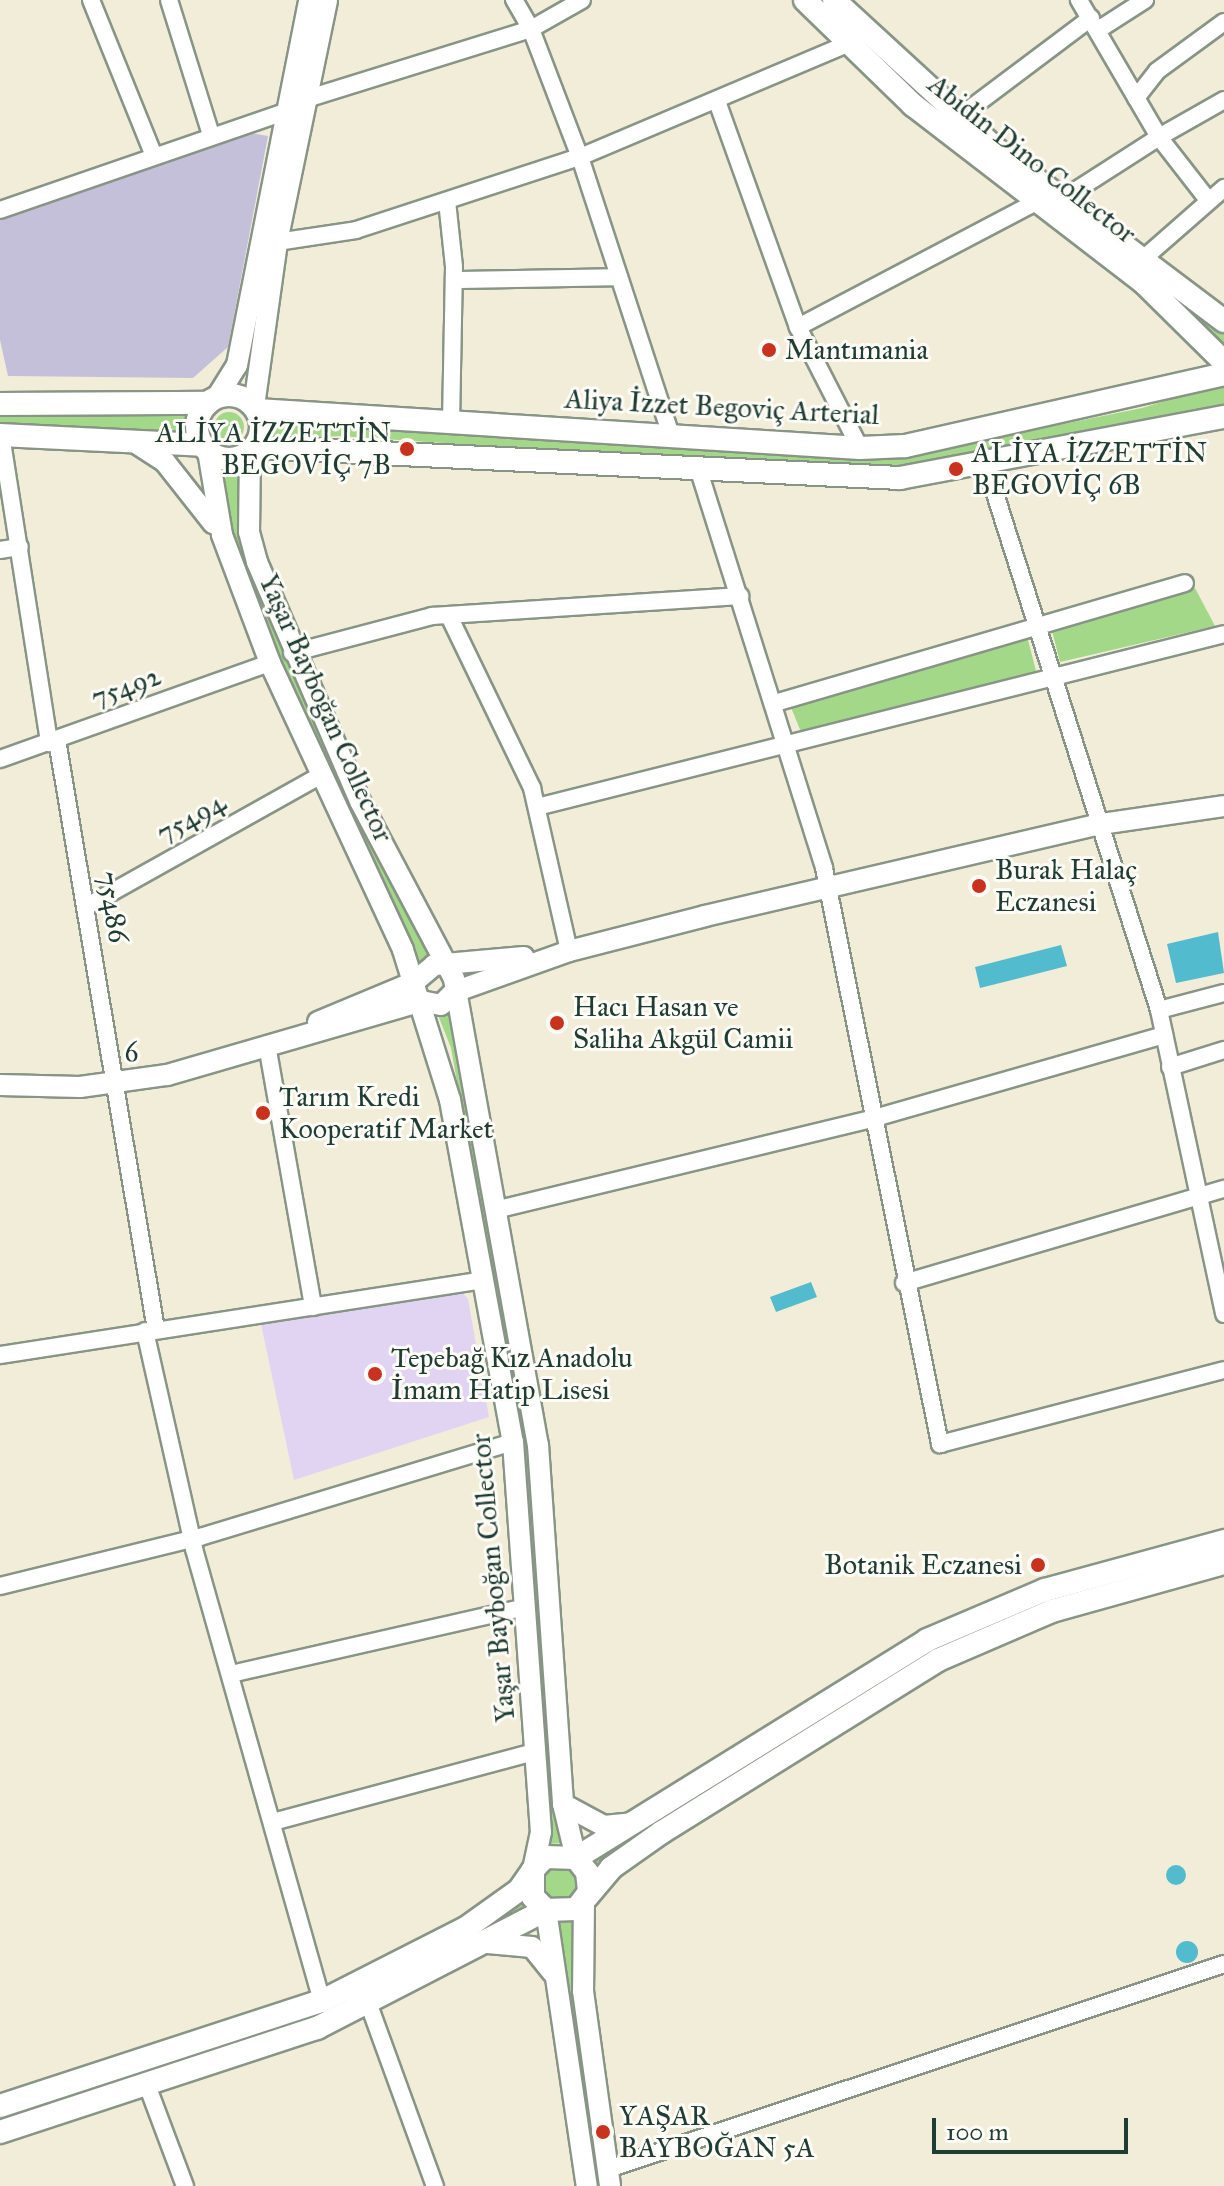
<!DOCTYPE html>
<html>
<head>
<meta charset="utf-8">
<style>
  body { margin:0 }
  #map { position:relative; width:1224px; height:2186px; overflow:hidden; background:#f2edd8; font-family:"IM FELL Great Primer",serif }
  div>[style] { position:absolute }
  .built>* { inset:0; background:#e1d4f3 }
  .industrial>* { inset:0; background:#c5c0da }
  .green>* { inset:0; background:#a2d888 }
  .round { border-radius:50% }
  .water>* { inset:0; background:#52bcce }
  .roads { filter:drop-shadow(2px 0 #889586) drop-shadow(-2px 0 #889586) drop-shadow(0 2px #889586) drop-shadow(0 -2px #889586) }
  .minor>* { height:16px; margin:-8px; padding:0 8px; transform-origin:8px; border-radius:8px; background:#fff }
  .tertiary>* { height:20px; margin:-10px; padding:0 10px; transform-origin:10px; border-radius:10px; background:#fff }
  .secondary>* { height:22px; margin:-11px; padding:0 11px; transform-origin:11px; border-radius:11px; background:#fff }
  .secondary>.ring { margin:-11px; padding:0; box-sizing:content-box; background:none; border:22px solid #fff; border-radius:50% }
  .dots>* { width:22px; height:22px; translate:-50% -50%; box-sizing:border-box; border:4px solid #fdfcf7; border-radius:50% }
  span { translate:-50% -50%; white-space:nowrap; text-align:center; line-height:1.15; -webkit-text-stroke:6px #fdfcf7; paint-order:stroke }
  .street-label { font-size:28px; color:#1f3d34 }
  .poi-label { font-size:28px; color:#1f3d34 }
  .left { translate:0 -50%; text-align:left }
  .right { translate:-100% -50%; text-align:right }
  .scale { position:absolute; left:932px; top:2118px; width:196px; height:36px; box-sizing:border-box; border:4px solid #1f3d34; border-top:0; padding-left:10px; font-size:24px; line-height:28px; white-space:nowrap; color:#1f3d34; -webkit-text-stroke:6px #fdfcf7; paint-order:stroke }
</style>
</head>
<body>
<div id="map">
  <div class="built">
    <i style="clip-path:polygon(461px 1291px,468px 1299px,489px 1417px,294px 1480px,261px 1324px)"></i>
  </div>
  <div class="industrial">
    <i style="clip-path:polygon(245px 132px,268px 136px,228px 347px,193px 378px,8px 376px,0 340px,0 219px)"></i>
  </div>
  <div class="green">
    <i style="clip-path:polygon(818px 0,948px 119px,1224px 330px,1224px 348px,1150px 277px,945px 122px)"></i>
    <i style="clip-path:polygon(1224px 383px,1224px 404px,909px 467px,838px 470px,340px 436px,266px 440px,265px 416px,837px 459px,906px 456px,1142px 408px)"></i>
    <i class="round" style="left:214px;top:412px;width:30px;height:30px"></i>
    <i style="clip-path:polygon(194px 414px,193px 439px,0 425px,0 415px)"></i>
    <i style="clip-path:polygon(215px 463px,238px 463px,244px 549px,287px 662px,430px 959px,418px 964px,282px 663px,227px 516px)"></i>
    <i style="clip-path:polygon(1195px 588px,1215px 626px,1060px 662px,1051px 627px)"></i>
    <i style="clip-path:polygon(1027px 636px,1036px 671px,803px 737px,790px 705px)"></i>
    <i style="clip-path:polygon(449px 1011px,527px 1438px,554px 1809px,564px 1843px,548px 1844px,527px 1478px,451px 1048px,438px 1015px)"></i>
    <i style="clip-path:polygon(1071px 1592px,923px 1657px,595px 1870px,590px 1856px,922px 1654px)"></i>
    <i class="round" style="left:544px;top:1867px;width:32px;height:32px"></i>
    <i style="clip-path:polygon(523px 1897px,532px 1911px,335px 2009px,0 2120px,334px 2006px,471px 1937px)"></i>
    <i style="clip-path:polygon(572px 1920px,572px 1972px,601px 2186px,556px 1924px)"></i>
  </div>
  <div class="water">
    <i style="clip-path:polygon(1218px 932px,1224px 973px,1176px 983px,1167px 944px)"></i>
    <i style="clip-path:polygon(1061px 945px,1067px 966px,980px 988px,975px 967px)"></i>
    <i style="clip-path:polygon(811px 1282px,817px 1297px,776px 1312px,770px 1297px)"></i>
    <i class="round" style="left:1166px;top:1865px;width:20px;height:20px"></i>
    <i class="round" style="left:1176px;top:1941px;width:22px;height:22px"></i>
  </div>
  <div class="roads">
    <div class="minor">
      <i style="left:91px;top:0;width:168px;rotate:68deg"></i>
      <i style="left:169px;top:0;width:141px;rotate:72.7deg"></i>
      <i style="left:582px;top:0;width:59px;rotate:150.4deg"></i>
      <i style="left:531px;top:29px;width:137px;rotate:69.1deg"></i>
      <i style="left:580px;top:157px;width:293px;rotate:-22.9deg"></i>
      <i style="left:1098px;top:30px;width:56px;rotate:-32.6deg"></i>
      <i style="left:1136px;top:98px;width:34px;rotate:-52deg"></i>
      <i style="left:1157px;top:71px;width:83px;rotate:-36.2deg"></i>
      <i style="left:306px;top:99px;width:236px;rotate:-17.3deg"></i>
      <i style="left:531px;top:29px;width:34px;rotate:-120deg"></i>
      <i style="left:718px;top:104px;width:237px;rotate:70.3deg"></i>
      <i style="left:798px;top:327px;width:136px;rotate:62.9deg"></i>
      <i style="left:959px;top:117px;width:165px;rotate:-36.9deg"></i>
      <i style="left:1064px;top:198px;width:113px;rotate:-32.7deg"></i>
      <i style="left:1159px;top:137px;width:159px;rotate:-120.3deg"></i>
      <i style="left:1208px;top:200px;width:80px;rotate:-127.9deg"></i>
      <i style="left:1159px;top:137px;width:75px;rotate:-29.6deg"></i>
      <i style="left:447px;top:201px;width:66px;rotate:83.9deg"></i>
      <i style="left:454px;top:267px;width:154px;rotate:91.1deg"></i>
      <i style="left:0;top:210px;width:301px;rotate:-19deg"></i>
      <i style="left:277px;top:242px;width:80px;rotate:-8.6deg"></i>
      <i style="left:356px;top:230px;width:236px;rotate:-18.1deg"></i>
      <i style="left:580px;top:157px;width:293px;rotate:71.9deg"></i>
      <i style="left:1143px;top:259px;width:108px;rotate:-41.2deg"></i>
      <i style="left:454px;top:280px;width:165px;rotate:-1deg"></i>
      <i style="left:798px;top:327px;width:267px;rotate:-27.7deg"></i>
      <i style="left:1px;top:435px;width:312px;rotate:81.1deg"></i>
      <i style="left:985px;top:462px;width:575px;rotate:72.38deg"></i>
      <i style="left:1159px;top:1010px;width:311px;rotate:77.9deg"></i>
      <i style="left:699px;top:471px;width:416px;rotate:72.5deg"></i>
      <i style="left:824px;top:868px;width:588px;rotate:78.61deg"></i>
      <i style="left:940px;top:1444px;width:293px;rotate:-14.6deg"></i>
      <i style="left:0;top:550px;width:20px;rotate:-9deg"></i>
      <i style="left:449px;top:616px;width:191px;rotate:64.2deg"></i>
      <i style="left:532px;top:788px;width:167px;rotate:77.2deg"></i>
      <i style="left:292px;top:653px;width:145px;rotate:-14.8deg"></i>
      <i style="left:432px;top:616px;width:309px;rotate:-3.7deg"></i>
      <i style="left:775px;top:703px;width:427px;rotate:-16.3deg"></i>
      <i style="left:57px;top:740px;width:598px;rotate:80.47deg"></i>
      <i style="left:0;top:759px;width:287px;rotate:-19.6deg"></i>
      <i style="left:537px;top:807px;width:708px;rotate:-14.13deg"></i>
      <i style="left:87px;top:906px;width:268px;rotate:-29.2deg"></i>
      <i style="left:1159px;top:1010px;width:67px;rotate:-14.7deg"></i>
      <i style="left:267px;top:1045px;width:266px;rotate:80deg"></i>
      <i style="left:1170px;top:1067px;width:57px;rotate:-17.5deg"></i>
      <i style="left:495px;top:1210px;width:387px;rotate:-13.6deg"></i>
      <i style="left:871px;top:1119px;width:305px;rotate:-16deg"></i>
      <i style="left:904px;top:1283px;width:334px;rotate:-16.4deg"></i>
      <i style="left:145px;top:1331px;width:223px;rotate:77.3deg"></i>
      <i style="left:194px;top:1549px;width:470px;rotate:74.2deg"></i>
      <i style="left:0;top:1355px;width:489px;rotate:-8.8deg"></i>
      <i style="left:0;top:1586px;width:206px;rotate:-13.8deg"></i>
      <i style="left:200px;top:1537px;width:327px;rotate:-16.9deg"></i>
      <i style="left:231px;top:1674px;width:302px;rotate:-12.8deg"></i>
      <i style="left:273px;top:1822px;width:271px;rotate:-15deg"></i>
      <i style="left:369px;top:2005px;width:193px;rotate:70deg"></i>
      <i style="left:147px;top:2085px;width:108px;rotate:69.4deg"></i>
      <i style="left:608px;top:2169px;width:649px;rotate:-18.41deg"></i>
    </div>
    <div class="tertiary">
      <i style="left:217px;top:397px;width:38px;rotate:-58deg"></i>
      <i style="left:237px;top:365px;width:372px;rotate:-78.8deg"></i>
      <i style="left:254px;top:406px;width:166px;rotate:-82deg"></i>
      <i style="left:277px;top:242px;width:247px;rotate:-78.3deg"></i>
      <i style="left:136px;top:443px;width:35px;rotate:33deg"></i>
      <i style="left:165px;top:462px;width:78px;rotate:51.8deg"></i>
      <i style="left:208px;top:451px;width:85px;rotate:80.5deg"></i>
      <i style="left:222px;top:535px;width:137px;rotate:69.4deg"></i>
      <i style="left:270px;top:663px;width:316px;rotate:65.1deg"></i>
      <i style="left:403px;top:950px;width:157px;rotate:72.6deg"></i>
      <i style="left:450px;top:1100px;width:348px;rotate:79.6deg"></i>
      <i style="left:513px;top:1442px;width:391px;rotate:85.9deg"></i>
      <i style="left:541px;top:1832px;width:39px;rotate:102deg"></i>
      <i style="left:250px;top:452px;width:80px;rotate:90.7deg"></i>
      <i style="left:249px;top:532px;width:31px;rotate:75deg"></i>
      <i style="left:257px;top:562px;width:262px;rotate:66.7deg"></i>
      <i style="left:361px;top:803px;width:199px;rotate:62.1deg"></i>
      <i style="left:454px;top:979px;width:474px;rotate:79.8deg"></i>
      <i style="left:538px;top:1445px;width:360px;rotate:86deg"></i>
      <i style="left:563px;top:1804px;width:56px;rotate:76.5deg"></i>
      <i style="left:414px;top:982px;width:26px;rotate:-40deg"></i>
      <i style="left:434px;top:965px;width:90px;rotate:-5.1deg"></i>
      <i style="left:421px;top:1001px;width:20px;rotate:11deg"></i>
      <i style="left:441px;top:1005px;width:18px;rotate:-45deg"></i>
      <i style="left:454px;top:992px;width:122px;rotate:-19.6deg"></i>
      <i style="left:569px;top:951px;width:140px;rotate:-14.4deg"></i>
      <i style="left:705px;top:916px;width:400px;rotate:-13.1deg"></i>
      <i style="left:1095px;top:825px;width:130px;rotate:-8.4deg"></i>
      <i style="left:318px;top:1022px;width:104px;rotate:-22.6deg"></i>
      <i style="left:0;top:1085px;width:80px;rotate:1.4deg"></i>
      <i style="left:80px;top:1087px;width:88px;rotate:-7.9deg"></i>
      <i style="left:167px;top:1075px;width:265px;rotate:-16.2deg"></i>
      <i style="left:563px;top:1804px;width:47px;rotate:28.2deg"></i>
      <i style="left:604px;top:1826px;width:28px;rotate:-6deg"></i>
      <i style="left:584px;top:1901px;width:90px;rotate:90.6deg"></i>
      <i style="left:583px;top:1991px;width:197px;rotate:82.1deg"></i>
      <i style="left:546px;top:1910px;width:279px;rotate:81.6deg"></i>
      <i style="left:488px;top:1943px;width:44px;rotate:5.2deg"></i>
      <i style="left:532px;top:1947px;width:33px;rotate:51deg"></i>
    </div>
    <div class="secondary">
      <i style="left:805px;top:0;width:151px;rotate:44.2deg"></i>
      <i style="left:913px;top:105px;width:292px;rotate:37.6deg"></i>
      <i style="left:1144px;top:283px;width:112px;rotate:44.6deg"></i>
      <i style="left:834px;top:0;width:222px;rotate:42.6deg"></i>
      <i style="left:997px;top:150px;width:284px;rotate:37deg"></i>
      <i class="ring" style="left:197px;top:395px;width:42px;height:42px"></i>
      <i style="left:0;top:404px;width:208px;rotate:-0.3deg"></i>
      <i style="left:257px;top:410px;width:604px;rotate:3.61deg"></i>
      <i style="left:860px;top:448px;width:45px;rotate:-2.5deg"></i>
      <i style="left:905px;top:446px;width:327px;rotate:-12.7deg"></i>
      <i style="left:0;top:435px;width:202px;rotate:2.8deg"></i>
      <i style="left:255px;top:447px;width:646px;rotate:2.75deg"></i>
      <i style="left:900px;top:478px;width:330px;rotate:-10.7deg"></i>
      <i style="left:576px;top:1858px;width:413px;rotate:-31.8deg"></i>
      <i style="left:927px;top:1640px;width:128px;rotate:-23deg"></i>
      <i style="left:1045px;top:1590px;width:186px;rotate:-15.3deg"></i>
      <i style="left:587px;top:1897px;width:38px;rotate:-50deg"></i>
      <i style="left:611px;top:1868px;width:62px;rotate:-35.2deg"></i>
      <i style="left:662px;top:1832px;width:325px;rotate:-31.9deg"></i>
      <i style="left:938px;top:1660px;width:124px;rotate:-23.3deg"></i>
      <i style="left:1052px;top:1611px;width:179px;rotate:-15.6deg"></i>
      <i style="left:0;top:2106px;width:339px;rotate:-18.1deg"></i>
      <i style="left:322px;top:2001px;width:161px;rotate:-26.9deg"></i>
      <i style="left:466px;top:1928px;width:65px;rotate:-35.6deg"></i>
      <i style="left:519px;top:1890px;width:24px;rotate:-55deg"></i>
      <i style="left:533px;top:1870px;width:9px;rotate:-49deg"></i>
      <i style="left:539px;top:1863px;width:9px;rotate:-41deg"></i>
      <i style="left:546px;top:1857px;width:30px;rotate:2deg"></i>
      <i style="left:576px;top:1858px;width:18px;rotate:52deg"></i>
      <i style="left:587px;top:1872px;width:20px;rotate:84deg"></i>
      <i style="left:589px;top:1892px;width:21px;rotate:127deg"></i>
      <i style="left:576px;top:1909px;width:30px;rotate:178deg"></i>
      <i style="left:546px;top:1910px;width:18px;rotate:-135deg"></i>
      <i style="left:533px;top:1897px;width:27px;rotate:-90deg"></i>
      <i style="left:0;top:2132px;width:334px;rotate:-18.2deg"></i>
      <i style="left:317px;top:2028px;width:258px;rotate:-27.3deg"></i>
    </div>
  </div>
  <div class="dots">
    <i style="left:769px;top:350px;background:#c8321e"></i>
    <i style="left:407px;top:449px;background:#c8321e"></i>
    <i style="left:956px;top:469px;background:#c8321e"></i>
    <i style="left:979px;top:886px;background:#c8321e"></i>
    <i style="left:557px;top:1023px;background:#c8321e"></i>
    <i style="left:263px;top:1113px;background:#c8321e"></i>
    <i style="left:375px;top:1374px;background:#c8321e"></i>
    <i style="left:1038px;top:1565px;background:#c8321e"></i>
    <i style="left:603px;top:2132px;background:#c8321e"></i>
  </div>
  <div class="street-label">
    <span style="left:1032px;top:159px;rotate:38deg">Abidin Dino Collector</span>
    <span style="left:722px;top:407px;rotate:3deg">Aliya İzzet Begoviç Arterial</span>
    <span style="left:126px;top:687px;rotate:-20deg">75492</span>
    <span style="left:326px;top:708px;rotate:66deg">Yaşar Bayboğan Collector</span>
    <span style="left:191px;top:818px;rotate:-29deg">75494</span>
    <span style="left:113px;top:907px;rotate:80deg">75486</span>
    <span style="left:131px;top:1052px;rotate:-9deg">6</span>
    <span style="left:493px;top:1578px;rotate:-95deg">Yaşar Bayboğan Collector</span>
  </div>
  <div class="poi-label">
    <span class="left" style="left:785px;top:350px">Mantımania</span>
    <span class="right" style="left:391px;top:449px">ALİYA İZZETTİN<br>BEGOVİÇ 7B</span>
    <span class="left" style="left:972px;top:469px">ALİYA İZZETTİN<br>BEGOVİÇ 6B</span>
    <span class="left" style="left:995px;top:886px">Burak Halaç<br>Eczanesi</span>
    <span class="left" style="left:573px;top:1023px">Hacı Hasan ve<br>Saliha Akgül Camii</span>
    <span class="left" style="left:279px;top:1113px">Tarım Kredi<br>Kooperatif Market</span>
    <span class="left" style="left:391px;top:1374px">Tepebağ Kız Anadolu<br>İmam Hatip Lisesi</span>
    <span class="right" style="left:1022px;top:1565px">Botanik Eczanesi</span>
    <span class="left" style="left:619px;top:2132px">YAŞAR<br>BAYBOĞAN 5A</span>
  </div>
  <div class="scale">100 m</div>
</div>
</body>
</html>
